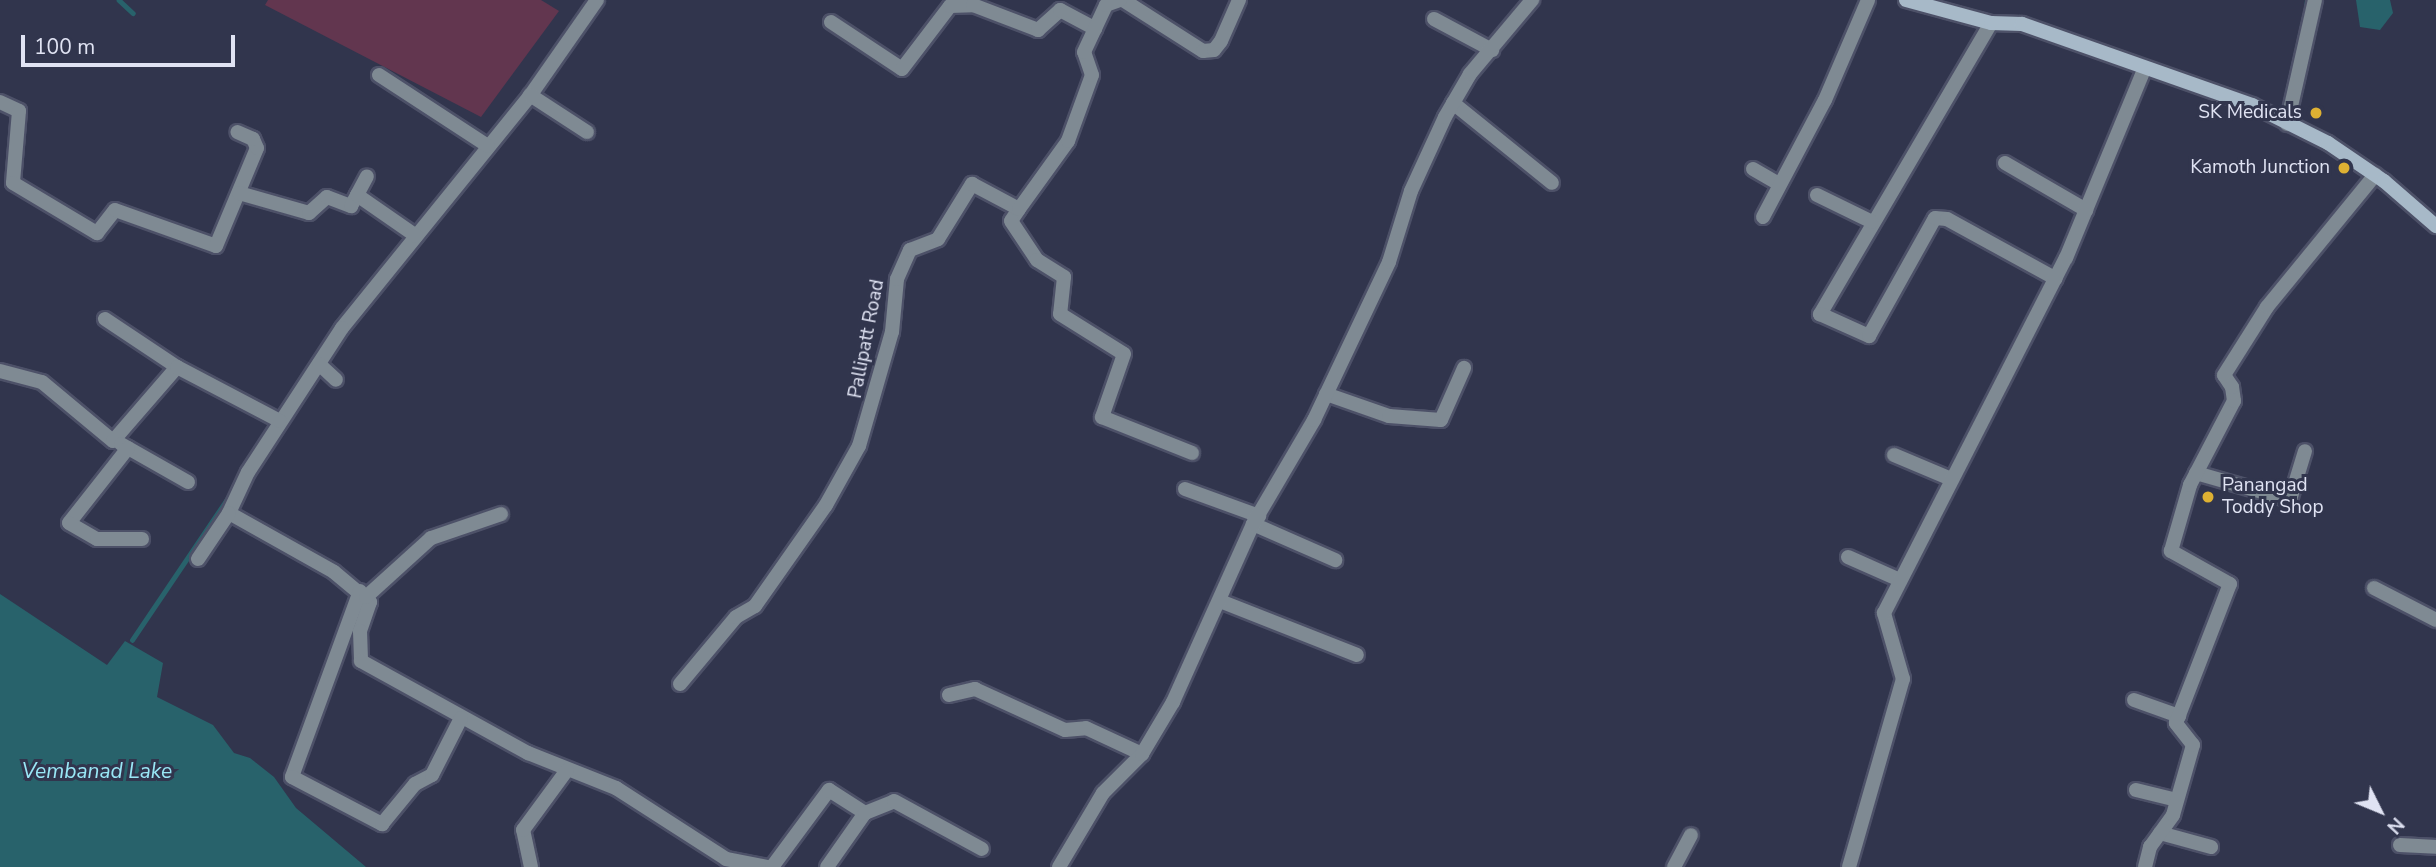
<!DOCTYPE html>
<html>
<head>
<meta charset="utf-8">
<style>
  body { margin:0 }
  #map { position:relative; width:2436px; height:867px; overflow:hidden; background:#31354d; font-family:"Nunito Sans",sans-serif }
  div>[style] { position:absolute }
  .green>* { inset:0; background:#62364f }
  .water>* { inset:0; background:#28626b }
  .stream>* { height:4.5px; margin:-2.25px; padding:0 2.25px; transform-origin:2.25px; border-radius:2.25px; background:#28626b }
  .roads { filter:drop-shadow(2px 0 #4d5168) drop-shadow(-2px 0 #4d5168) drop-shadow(0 2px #4d5168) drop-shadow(0 -2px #4d5168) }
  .minor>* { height:14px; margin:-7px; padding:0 7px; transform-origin:7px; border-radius:7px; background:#7f8a93 }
  .secondary>* { height:14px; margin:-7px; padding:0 7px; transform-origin:7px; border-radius:7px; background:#a7b9c8 }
  .dots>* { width:19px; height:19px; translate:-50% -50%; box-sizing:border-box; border:4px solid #31354d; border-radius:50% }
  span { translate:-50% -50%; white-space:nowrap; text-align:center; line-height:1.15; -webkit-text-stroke:6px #31354d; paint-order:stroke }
  .poi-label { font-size:19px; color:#e0e3f3 }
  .right { translate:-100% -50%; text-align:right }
  .left { translate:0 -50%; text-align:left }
  .street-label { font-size:19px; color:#e0e3f3 }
  .water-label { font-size:21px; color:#99e7f6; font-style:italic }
  .north { position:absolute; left:2345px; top:776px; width:70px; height:70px; -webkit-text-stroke:5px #31354d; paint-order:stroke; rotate:133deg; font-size:19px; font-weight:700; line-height:28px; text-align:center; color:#e0e3f3 }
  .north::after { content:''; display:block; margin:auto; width:24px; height:32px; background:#e0e3f3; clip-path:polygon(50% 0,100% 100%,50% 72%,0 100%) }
  .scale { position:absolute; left:21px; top:35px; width:214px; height:32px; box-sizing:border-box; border:4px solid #e0e3f3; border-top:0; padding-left:9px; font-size:21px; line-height:24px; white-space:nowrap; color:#e0e3f3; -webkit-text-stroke:5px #31354d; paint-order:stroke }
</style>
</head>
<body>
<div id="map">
  <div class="green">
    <i style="clip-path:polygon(268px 0,541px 0,559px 11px,481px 117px,265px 5px)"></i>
  </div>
  <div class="water">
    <i style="clip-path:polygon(2356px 0,2390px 0,2393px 13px,2380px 30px,2360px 27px)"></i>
    <i style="clip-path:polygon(0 594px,107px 665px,125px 641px,163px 663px,157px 697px,213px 725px,234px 753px,250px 758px,274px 777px,296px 808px,366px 867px,0 867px)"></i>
  </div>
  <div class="stream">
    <i style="left:119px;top:0;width:19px;rotate:43deg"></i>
    <i style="left:2305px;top:16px;width:16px;rotate:-83deg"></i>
    <i style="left:132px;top:640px;width:177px;rotate:-56deg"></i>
  </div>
  <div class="roads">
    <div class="minor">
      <i style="left:597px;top:0;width:118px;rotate:125deg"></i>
      <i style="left:529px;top:97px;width:297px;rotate:129deg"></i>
      <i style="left:342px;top:328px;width:172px;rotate:123.1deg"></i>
      <i style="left:248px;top:472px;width:45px;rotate:114.9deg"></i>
      <i style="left:229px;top:513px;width:120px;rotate:29.3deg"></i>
      <i style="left:334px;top:572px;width:47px;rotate:39.8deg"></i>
      <i style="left:370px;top:602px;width:31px;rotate:109deg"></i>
      <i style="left:360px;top:631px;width:30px;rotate:88deg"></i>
      <i style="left:361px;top:661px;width:191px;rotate:28.9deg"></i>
      <i style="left:528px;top:753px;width:95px;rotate:21.7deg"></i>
      <i style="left:616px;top:788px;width:131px;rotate:32.8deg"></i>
      <i style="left:726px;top:859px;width:43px;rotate:10.8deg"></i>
      <i style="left:1123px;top:0;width:95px;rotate:32.5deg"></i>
      <i style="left:1203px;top:51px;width:11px;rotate:-5deg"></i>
      <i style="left:1214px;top:50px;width:11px;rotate:-52deg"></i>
      <i style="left:1221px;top:41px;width:45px;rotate:-66.3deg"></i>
      <i style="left:1434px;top:19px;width:66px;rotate:28.1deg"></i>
      <i style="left:831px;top:22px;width:85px;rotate:33.5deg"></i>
      <i style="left:902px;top:69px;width:79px;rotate:-52.7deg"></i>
      <i style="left:950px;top:6px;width:23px;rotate:-2deg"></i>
      <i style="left:973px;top:5px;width:70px;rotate:21deg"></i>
      <i style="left:1038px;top:30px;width:30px;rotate:-42deg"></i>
      <i style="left:1060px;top:10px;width:40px;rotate:28deg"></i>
      <i style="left:1991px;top:23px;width:338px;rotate:120.4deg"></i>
      <i style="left:1820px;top:314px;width:54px;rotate:24.2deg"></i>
      <i style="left:1869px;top:336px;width:135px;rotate:-60.8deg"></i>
      <i style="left:1935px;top:218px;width:12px;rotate:5deg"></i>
      <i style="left:1947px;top:219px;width:124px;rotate:28.8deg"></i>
      <i style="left:379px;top:75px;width:130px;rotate:33.1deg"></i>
      <i style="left:530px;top:95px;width:68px;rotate:33deg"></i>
      <i style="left:0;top:102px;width:21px;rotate:25deg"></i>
      <i style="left:19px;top:111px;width:72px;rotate:94.8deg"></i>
      <i style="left:13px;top:183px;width:98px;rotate:30.8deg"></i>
      <i style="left:97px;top:233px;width:29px;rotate:-52deg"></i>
      <i style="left:115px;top:210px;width:107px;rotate:19.6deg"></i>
      <i style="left:216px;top:246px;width:106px;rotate:-67.3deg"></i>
      <i style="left:257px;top:148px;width:10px;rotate:-114deg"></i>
      <i style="left:253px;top:139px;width:17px;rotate:-156deg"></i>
      <i style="left:1453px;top:103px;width:127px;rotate:38.9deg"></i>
      <i style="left:2287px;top:124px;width:127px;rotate:-77.3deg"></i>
      <i style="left:2005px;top:163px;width:94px;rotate:30.1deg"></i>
      <i style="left:1753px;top:169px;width:30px;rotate:30deg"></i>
      <i style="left:239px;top:193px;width:73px;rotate:15.9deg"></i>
      <i style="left:309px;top:213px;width:24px;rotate:-42deg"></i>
      <i style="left:327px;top:197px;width:26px;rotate:21deg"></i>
      <i style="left:351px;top:206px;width:13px;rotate:-61deg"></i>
      <i style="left:357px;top:195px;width:72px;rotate:34.8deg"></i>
      <i style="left:357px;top:195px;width:21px;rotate:-62deg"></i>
      <i style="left:1817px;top:195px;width:61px;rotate:26.1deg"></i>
      <i style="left:1019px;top:209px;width:14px;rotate:124deg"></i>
      <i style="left:1011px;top:221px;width:47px;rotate:56.3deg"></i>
      <i style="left:1037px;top:260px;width:32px;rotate:32deg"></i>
      <i style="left:1064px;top:277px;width:37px;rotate:96deg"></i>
      <i style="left:1060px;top:314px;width:75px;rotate:32deg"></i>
      <i style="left:1124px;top:354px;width:67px;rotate:109.2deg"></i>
      <i style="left:1102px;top:417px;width:97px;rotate:21.8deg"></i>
      <i style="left:1763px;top:217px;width:132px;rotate:-62.1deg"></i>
      <i style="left:1825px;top:100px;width:109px;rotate:-66.7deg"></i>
      <i style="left:105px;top:319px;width:87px;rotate:33.7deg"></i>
      <i style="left:319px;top:364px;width:23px;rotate:43deg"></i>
      <i style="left:0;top:371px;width:43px;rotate:14.7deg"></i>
      <i style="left:42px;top:382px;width:92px;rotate:39.7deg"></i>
      <i style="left:113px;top:441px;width:98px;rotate:-49.1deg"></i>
      <i style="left:177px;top:367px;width:116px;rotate:27.7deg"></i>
      <i style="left:1326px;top:394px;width:67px;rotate:19.2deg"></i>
      <i style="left:1389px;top:416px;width:52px;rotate:4.4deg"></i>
      <i style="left:1441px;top:420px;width:57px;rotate:-66.1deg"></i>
      <i style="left:121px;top:444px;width:77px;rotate:29.6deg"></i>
      <i style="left:128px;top:448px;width:95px;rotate:128.2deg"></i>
      <i style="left:69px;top:523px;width:32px;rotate:30deg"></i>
      <i style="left:97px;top:539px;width:45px"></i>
      <i style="left:1894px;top:455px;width:62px;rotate:22.8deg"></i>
      <i style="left:2196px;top:473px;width:98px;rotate:16deg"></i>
      <i style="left:2290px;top:500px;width:51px;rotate:-73deg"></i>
      <i style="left:1185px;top:489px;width:79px;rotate:20deg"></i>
      <i style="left:1253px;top:524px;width:90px;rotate:23.7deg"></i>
      <i style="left:1848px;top:557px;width:57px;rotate:23.9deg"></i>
      <i style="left:198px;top:559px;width:55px;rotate:-56deg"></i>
      <i style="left:2374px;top:588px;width:70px;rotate:27.3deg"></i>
      <i style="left:360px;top:591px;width:198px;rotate:110.1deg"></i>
      <i style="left:292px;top:777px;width:102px;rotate:27.6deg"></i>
      <i style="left:382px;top:824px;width:52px;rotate:-50.5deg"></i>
      <i style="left:415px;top:784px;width:19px;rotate:-28deg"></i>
      <i style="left:432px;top:775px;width:64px;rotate:-63deg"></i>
      <i style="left:366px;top:597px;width:88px;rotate:-42.2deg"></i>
      <i style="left:431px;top:538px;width:74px;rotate:-18.9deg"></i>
      <i style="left:1220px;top:601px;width:147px;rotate:21.5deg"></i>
      <i style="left:680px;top:684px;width:87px;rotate:-50.1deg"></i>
      <i style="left:736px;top:617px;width:22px;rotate:-30deg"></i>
      <i style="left:755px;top:606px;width:123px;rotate:-54.9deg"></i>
      <i style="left:826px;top:505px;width:68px;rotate:-60.8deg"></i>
      <i style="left:859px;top:446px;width:119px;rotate:-73.9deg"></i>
      <i style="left:892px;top:332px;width:53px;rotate:-84.6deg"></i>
      <i style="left:897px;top:279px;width:32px;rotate:-66deg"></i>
      <i style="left:910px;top:250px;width:30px;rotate:-21deg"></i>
      <i style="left:938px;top:239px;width:65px;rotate:-58.3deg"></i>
      <i style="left:972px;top:184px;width:53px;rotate:28deg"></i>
      <i style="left:1019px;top:209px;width:84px;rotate:-54.2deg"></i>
      <i style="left:1068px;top:141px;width:70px;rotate:-70deg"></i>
      <i style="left:1092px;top:75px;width:24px;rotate:-109deg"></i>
      <i style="left:1084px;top:52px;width:52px;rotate:-64.9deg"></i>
      <i style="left:1106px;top:5px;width:15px;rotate:-20deg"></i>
      <i style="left:949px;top:695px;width:27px;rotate:-13deg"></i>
      <i style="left:975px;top:689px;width:99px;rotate:24.5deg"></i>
      <i style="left:1065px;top:730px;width:21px;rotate:-5deg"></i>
      <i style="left:1086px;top:728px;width:62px;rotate:24.9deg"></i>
      <i style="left:2134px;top:700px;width:48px;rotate:19.6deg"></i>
      <i style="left:2136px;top:790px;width:42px;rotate:13.7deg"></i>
      <i style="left:2160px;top:833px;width:53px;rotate:15.4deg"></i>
      <i style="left:2400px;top:845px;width:36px;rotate:3deg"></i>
      <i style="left:531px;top:867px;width:38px;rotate:-102deg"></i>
      <i style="left:523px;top:830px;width:74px;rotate:-53.7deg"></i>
      <i style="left:772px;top:867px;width:96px;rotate:-53.5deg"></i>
      <i style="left:829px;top:790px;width:43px;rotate:32.6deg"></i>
      <i style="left:827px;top:867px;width:66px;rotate:-54.9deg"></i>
      <i style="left:865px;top:813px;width:31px;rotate:-22deg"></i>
      <i style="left:894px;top:801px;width:100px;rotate:28.6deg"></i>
      <i style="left:1059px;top:867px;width:86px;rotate:-59.3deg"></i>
      <i style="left:1103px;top:793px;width:55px;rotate:-45deg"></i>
      <i style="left:1142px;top:754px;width:61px;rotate:-59.2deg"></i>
      <i style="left:1173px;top:702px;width:195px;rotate:-65.8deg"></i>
      <i style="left:1253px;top:524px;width:121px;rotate:-59.6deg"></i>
      <i style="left:1314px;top:420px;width:175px;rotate:-64.6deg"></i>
      <i style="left:1389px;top:262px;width:74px;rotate:-72.8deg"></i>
      <i style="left:1411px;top:191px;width:81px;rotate:-65.3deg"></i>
      <i style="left:1445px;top:117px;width:50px;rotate:-59.8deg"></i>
      <i style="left:1470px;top:74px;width:97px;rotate:-50deg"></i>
      <i style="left:1674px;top:867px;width:36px;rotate:-62deg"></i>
      <i style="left:1849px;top:867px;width:196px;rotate:-74deg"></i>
      <i style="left:1903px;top:679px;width:69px;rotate:-106.1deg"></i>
      <i style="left:1884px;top:613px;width:399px;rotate:-62.9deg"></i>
      <i style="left:2066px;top:258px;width:204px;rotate:-67.5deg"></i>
      <i style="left:2145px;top:867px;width:21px;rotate:-76deg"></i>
      <i style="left:2150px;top:847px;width:39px;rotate:-54deg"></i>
      <i style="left:2173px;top:815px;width:73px;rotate:-74.1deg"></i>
      <i style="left:2193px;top:745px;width:28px;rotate:-128deg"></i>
      <i style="left:2176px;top:723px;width:149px;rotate:-68.8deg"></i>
      <i style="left:2230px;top:584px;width:68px;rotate:-150.8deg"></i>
      <i style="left:2171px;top:551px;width:69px;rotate:-73.9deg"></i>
      <i style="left:2190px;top:485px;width:95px;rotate:-62.4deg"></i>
      <i style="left:2234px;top:401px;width:14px;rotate:-98deg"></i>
      <i style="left:2232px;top:387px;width:14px;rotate:-124deg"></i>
      <i style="left:2224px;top:375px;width:80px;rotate:-57.7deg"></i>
      <i style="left:2267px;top:307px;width:171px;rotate:-50.7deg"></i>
    </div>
    <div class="secondary">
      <i style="left:1906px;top:0;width:88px;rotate:15.1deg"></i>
      <i style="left:1991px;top:23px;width:31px;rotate:2deg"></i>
      <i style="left:2022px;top:24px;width:244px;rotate:19.4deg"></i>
      <i style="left:2252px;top:105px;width:85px;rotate:26.6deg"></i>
      <i style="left:2328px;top:143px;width:68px;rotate:34.2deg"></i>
      <i style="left:2384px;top:181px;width:69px;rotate:40.9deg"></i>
    </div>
  </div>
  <div class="dots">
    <i style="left:2316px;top:113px;background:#deb133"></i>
    <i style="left:2344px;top:168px;background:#deb133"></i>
    <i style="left:2208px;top:497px;background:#deb133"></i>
  </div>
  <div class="poi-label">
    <span class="right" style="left:2302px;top:113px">SK Medicals</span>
    <span class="right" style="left:2330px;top:168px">Kamoth Junction</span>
    <span class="left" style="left:2222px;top:497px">Panangad<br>Toddy Shop</span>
  </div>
  <div class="street-label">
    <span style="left:867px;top:339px;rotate:-79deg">Pallipatt Road</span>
  </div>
  <div class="water-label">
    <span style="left:97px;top:771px">Vembanad Lake</span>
  </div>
  <div class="north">N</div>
  <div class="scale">100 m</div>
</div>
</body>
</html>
